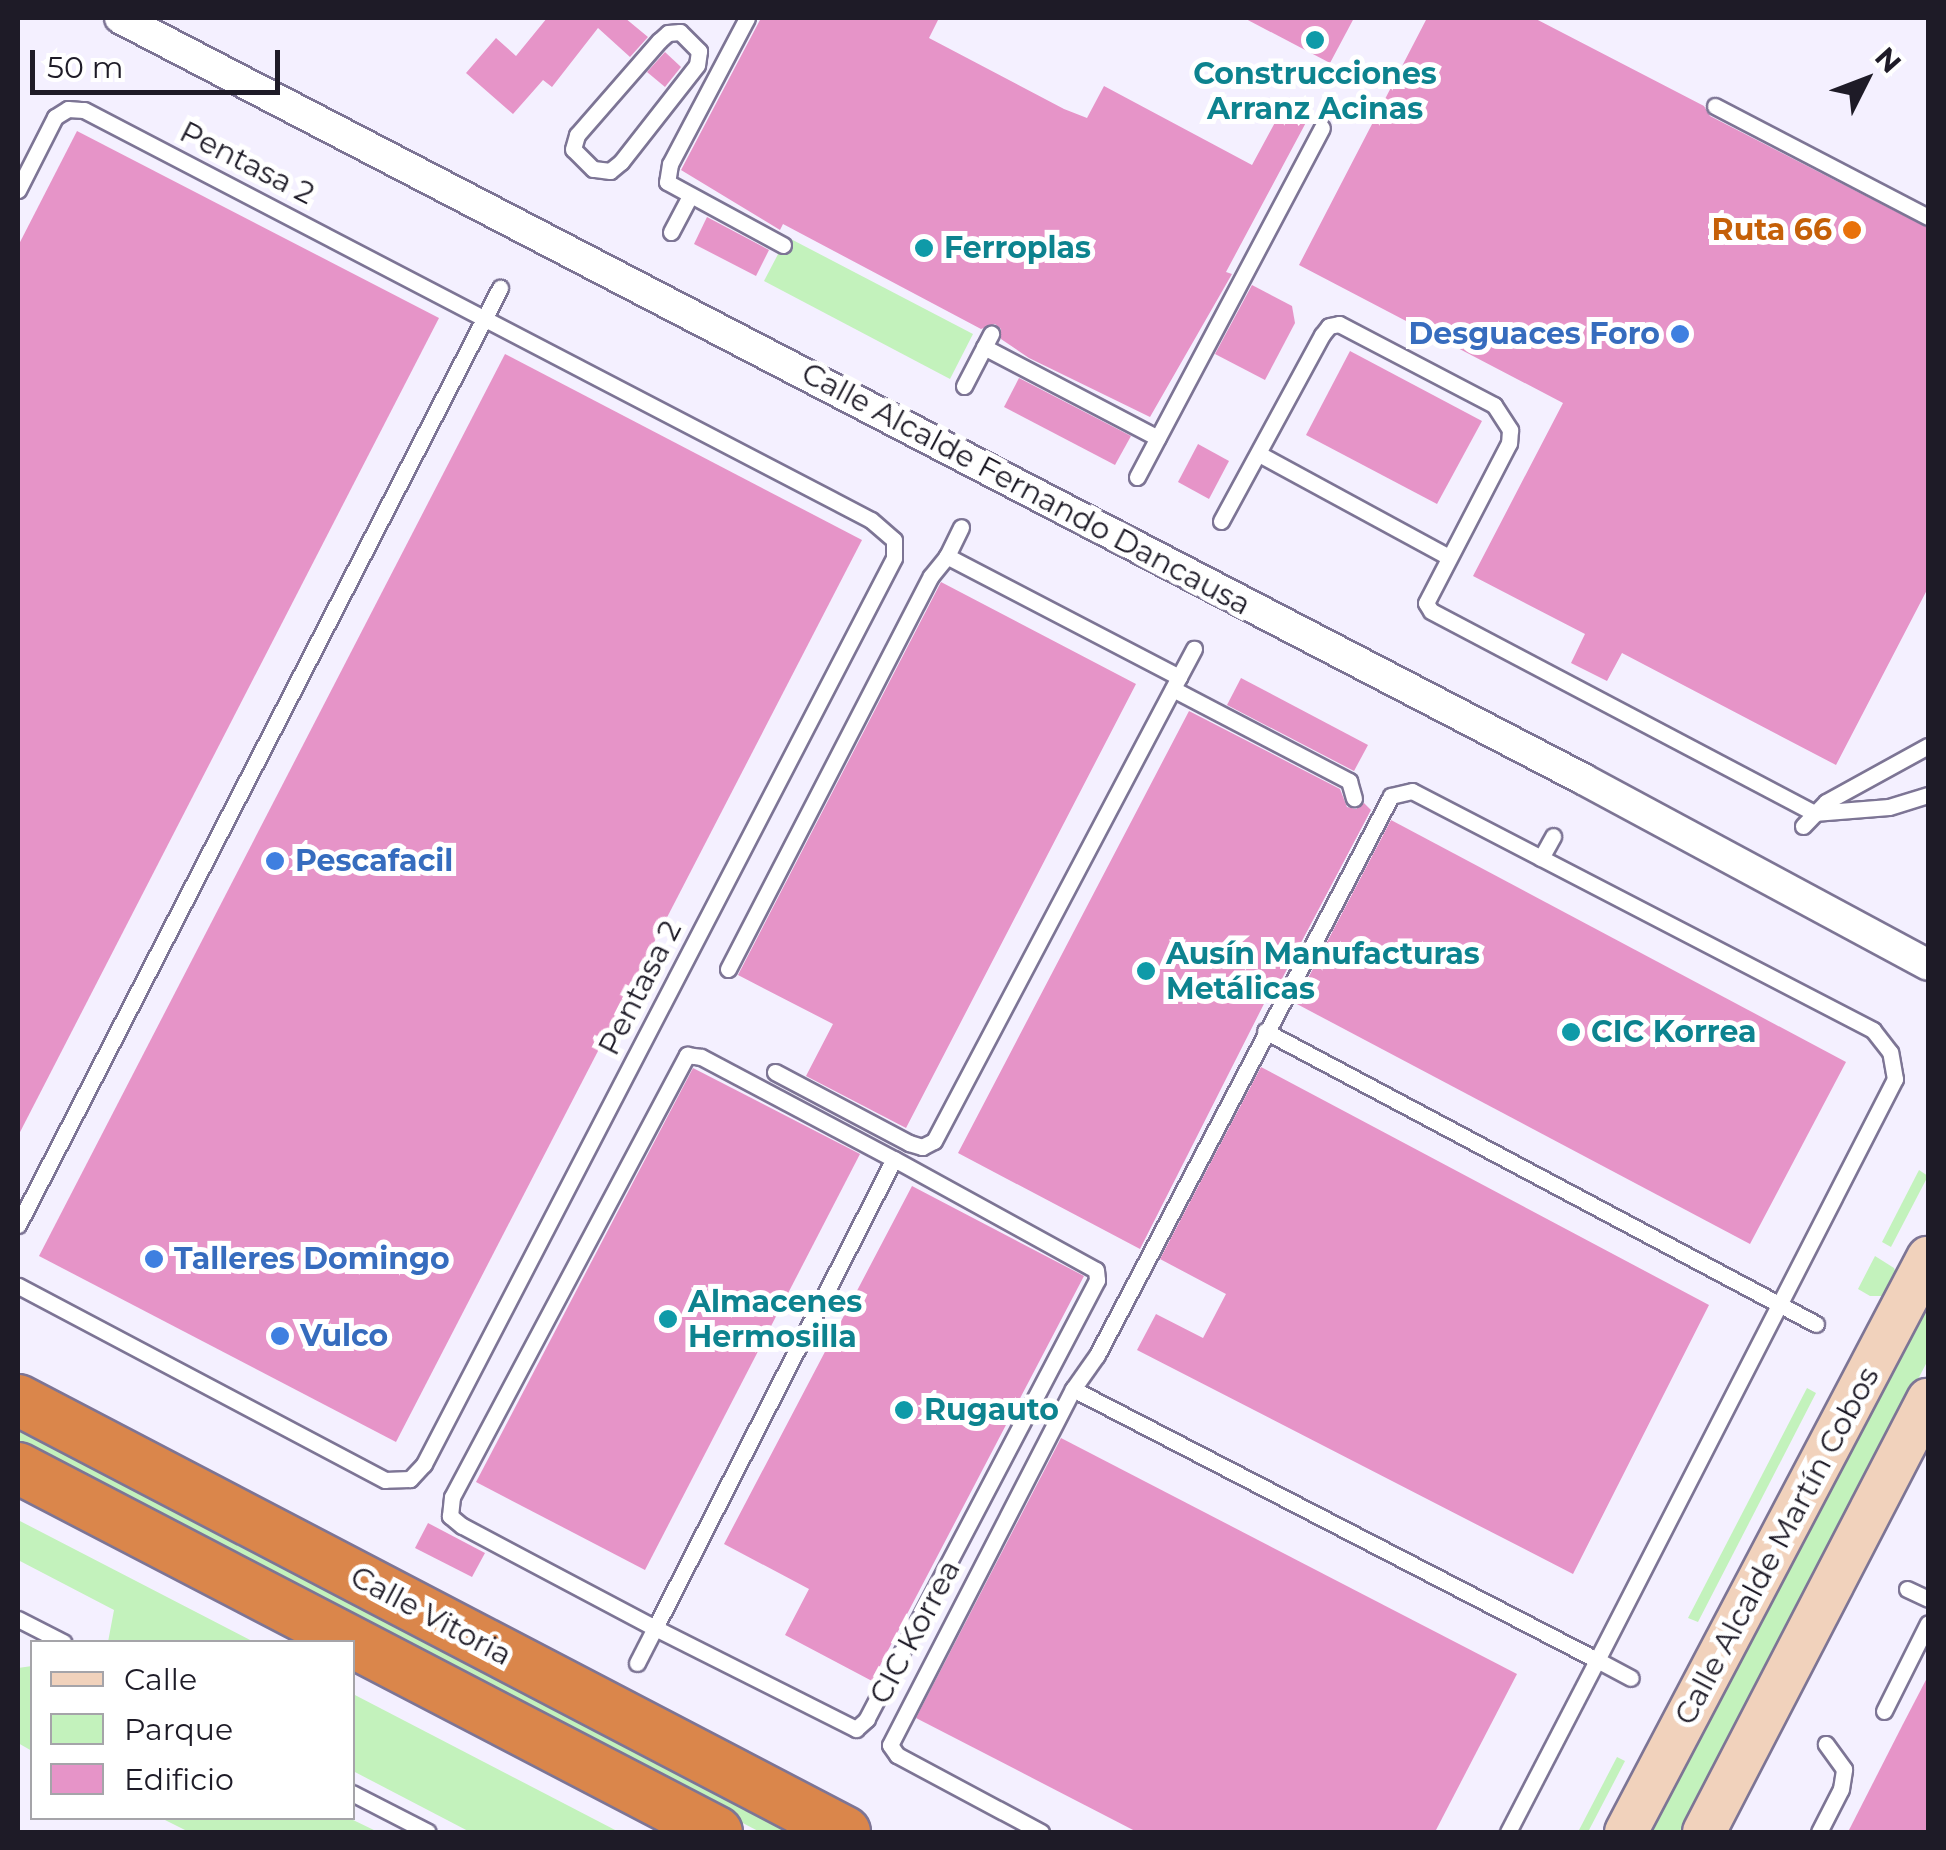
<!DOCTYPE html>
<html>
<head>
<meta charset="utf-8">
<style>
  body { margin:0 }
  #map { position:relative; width:1946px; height:1850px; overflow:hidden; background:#f4f0ff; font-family:Montserrat,sans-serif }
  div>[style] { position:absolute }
  .green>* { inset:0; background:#c3f2bc }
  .building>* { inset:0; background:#e694c8 }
  .roads { filter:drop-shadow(2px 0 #7d7595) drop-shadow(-2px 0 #7d7595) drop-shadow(0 2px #7d7595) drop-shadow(0 -2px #7d7595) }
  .service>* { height:15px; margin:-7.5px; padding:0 7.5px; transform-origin:7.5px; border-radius:7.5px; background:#fff }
  .minor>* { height:30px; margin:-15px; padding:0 15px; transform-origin:15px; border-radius:15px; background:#fff }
  .secondary>* { height:42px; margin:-21px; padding:0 21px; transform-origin:21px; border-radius:21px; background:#f1d2bc }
  .trunk>* { height:50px; margin:-25px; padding:0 25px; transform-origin:25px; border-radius:25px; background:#da864b }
  .dots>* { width:28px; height:28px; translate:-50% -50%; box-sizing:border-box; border:5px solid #fff; border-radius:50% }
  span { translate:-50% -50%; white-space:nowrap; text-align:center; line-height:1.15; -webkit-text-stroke:10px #fff; paint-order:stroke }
  .culture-label { font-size:30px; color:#0d838f; font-weight:700 }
  .left { translate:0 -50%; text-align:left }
  .street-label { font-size:30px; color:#1e1b27 }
  .food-label { font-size:30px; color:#c56008; font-weight:700 }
  .right { translate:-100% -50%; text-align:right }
  .shop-label { font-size:30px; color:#366cbe; font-weight:700 }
  .frame { position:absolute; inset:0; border:20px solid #1e1b27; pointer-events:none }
  .legend { position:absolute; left:30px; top:1640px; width:325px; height:180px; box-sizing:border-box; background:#fff; border:2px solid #a5a4a9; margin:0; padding:12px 18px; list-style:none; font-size:30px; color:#1e1b27 }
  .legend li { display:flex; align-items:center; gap:20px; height:50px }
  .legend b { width:50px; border:2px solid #a5a4a9 }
  .north { position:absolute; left:1816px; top:30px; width:100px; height:100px; -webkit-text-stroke:8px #fff; paint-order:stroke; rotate:48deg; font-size:28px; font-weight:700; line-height:40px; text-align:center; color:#1e1b27 }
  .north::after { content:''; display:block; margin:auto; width:35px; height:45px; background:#1e1b27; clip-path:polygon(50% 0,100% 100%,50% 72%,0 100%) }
  .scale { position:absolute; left:30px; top:50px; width:250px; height:45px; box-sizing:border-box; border:5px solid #1e1b27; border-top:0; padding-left:12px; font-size:30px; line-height:35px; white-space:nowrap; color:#1e1b27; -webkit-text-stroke:8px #fff; paint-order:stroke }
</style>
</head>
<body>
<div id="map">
  <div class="green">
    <i style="clip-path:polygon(787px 237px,973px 334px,950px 379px,764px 281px)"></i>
    <i style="clip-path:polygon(1919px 1170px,1928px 1176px,1891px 1247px,1882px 1242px)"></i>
    <i style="clip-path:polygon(1875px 1256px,1894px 1268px,1898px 1278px,1889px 1296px,1870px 1296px,1858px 1289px)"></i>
    <i style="clip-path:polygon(1928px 1298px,1928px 1360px,1682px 1832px,1649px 1832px)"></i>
    <i style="clip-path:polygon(1807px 1388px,1816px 1393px,1698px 1622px,1688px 1618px)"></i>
    <i style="clip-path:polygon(18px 1423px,803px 1832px,760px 1832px,18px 1445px)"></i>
    <i style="clip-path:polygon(18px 1520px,254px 1642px,108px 1642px,114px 1610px,18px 1560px)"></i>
    <i style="clip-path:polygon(32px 1666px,32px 1751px,18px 1743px,18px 1668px)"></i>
    <i style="clip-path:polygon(352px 1694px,353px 1694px,619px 1832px,470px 1832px,353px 1771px)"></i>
    <i style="clip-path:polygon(1617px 1757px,1625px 1761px,1588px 1832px,1578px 1832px)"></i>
    <i style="clip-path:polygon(161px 1818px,349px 1818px,378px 1832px,189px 1832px)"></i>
  </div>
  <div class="building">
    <i style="clip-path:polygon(547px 18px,625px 18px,648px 37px,630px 57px,598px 28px,552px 87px,543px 80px,513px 114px,466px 73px,496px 38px,516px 56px)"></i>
    <i style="clip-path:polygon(761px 18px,939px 18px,929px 38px,1064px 109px,1087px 118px,1104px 86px,1252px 165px,1286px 102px,1310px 115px,1226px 272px,1232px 274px,1150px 417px,1029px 358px,1001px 339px,1001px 329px,995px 324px,981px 329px,783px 224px,780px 230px,681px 170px)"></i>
    <i style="clip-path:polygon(1244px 18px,1354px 18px,1330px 63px)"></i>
    <i style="clip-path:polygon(1427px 18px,1534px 18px,1704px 106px,1710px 116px,1928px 228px,1928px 588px,1836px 765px,1622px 653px,1607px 681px,1571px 663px,1585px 634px,1473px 576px,1563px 403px,1299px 265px)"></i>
    <i style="clip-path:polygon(665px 52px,681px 67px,665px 87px,647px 72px)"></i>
    <i style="clip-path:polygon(77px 131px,439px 318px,18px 1136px,18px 246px)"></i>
    <i style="clip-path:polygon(707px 217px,769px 250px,756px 276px,694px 244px)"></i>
    <i style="clip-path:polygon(1252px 285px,1292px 306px,1295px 323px,1265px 380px,1215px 354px)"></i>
    <i style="clip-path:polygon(1350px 351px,1482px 421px,1437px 504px,1306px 435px)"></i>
    <i style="clip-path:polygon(505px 354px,862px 540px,396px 1442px,39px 1256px)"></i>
    <i style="clip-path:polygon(1019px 378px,1131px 436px,1115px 465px,1004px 407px)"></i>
    <i style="clip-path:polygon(1198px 444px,1229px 461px,1209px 499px,1178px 482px)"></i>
    <i style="clip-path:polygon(941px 582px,1136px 684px,906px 1128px,806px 1076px,833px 1024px,738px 975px)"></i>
    <i style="clip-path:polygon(1241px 678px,1368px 745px,1354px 771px,1227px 705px)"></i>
    <i style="clip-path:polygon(1189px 711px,1340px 789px,1347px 807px,1356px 809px,1364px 803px,1371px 810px,1275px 992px,1271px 990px,1140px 1249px,958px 1153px)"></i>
    <i style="clip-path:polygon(1391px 820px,1846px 1062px,1750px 1244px,1295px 1003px)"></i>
    <i style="clip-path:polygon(1261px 1067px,1709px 1305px,1573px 1574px,1137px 1350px,1156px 1314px,1203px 1338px,1226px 1294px,1160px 1259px)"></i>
    <i style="clip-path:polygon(693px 1068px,860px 1154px,645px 1570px,476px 1482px)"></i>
    <i style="clip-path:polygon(912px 1186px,1084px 1276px,872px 1681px,785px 1635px,809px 1589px,724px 1544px)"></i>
    <i style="clip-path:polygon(1061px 1438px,1517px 1674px,1435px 1832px,1137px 1832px,916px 1718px)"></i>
    <i style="clip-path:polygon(428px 1523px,485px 1553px,472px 1577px,415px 1548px)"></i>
    <i style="clip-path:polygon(1928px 1676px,1928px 1832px,1848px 1832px,1902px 1726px)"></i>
  </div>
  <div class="roads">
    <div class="service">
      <i style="left:747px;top:18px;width:165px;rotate:117.8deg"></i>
      <i style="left:670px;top:164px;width:18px;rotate:99deg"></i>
      <i style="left:667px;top:182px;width:132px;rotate:28.5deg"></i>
      <i style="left:680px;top:32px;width:27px;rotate:45deg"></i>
      <i style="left:699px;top:51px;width:14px;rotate:98deg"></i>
      <i style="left:697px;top:65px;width:123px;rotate:128.1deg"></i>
      <i style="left:621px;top:162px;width:14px;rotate:141deg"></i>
      <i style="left:610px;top:171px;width:17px;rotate:-173deg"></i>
      <i style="left:593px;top:169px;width:28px;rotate:-135deg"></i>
      <i style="left:573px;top:149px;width:15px;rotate:-74deg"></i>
      <i style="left:577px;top:135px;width:125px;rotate:-48.9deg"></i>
      <i style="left:659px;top:41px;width:12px;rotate:-42deg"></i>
      <i style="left:668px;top:33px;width:12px;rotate:-5deg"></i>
      <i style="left:1715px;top:106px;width:240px;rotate:27.5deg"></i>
      <i style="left:18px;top:190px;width:82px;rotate:-63.1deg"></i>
      <i style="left:55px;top:117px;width:15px;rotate:-32deg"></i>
      <i style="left:68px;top:109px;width:16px;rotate:4deg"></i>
      <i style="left:84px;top:110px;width:887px;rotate:27.52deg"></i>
      <i style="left:871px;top:520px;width:30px;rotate:41deg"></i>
      <i style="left:894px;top:540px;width:18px;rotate:90deg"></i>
      <i style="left:894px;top:558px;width:1021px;rotate:117.42deg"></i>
      <i style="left:424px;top:1464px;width:21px;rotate:133deg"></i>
      <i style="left:410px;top:1479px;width:25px;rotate:178deg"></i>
      <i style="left:385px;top:1480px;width:415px;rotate:-152.1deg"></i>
      <i style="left:671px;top:232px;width:41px;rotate:-62.2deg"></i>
      <i style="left:984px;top:347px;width:196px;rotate:27.6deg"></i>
      <i style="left:964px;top:386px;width:59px;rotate:-62.6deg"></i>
      <i style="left:1259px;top:454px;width:216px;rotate:28.5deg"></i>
      <i style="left:1137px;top:477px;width:395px;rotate:-62.1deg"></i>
      <i style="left:1221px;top:521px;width:212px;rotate:-61.5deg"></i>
      <i style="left:1322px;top:335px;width:11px;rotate:-52deg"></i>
      <i style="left:1329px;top:326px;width:10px;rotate:-11deg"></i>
      <i style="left:1339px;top:324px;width:175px;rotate:27.6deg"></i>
      <i style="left:1494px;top:405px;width:30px;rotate:57deg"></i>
      <i style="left:1510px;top:430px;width:13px;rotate:94deg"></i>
      <i style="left:1509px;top:443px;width:180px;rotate:117.4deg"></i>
      <i style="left:1426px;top:603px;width:9px;rotate:58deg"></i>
      <i style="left:1431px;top:611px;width:433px;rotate:27.8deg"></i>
      <i style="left:1814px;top:813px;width:75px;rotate:-4.6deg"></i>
      <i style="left:1889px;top:807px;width:41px;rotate:-17.1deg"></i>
      <i style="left:1179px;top:677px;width:32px;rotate:-62deg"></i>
      <i style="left:1173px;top:689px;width:199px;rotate:27.6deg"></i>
      <i style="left:1349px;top:781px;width:18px;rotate:74deg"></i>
      <i style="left:1803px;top:826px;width:33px;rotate:-46deg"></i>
      <i style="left:1826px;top:802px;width:116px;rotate:-28.8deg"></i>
      <i style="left:1541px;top:858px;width:25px;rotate:-61deg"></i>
      <i style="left:728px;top:969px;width:442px;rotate:-62.7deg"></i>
      <i style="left:931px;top:576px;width:26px;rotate:-51deg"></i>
      <i style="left:1265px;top:1031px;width:624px;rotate:28deg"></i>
      <i style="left:775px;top:1072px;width:152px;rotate:27.9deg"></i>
      <i style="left:909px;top:1143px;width:14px;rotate:17deg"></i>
      <i style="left:922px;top:1147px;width:13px;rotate:-27deg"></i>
      <i style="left:934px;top:1141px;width:525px;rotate:-62.17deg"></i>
      <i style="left:1179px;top:677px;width:262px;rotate:-152.5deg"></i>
      <i style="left:947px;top:556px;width:32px;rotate:-64deg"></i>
      <i style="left:18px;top:1225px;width:1054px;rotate:-62.78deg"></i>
      <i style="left:1907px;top:1589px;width:23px;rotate:25deg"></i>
      <i style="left:18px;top:1619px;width:51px;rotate:27.1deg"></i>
      <i style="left:637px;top:1663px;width:39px;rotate:-63deg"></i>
      <i style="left:655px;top:1628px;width:526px;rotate:-63deg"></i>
      <i style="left:894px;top:1159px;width:230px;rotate:28.8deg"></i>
      <i style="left:1096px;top:1270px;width:10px;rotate:84deg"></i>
      <i style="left:1097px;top:1280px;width:496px;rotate:117.7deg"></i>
      <i style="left:867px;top:1719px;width:15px;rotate:138deg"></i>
      <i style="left:856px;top:1729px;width:225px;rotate:-153.3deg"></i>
      <i style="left:655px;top:1628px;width:218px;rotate:-152.1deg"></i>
      <i style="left:462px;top:1526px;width:16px;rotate:-140deg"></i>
      <i style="left:450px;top:1516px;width:19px;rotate:-84deg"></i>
      <i style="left:452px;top:1497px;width:501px;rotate:-62deg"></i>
      <i style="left:687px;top:1055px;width:14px;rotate:8deg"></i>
      <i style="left:701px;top:1057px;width:218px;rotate:27.9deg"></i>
      <i style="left:1884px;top:1711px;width:98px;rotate:-63.4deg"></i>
      <i style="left:352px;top:1793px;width:85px;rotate:27.2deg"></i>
      <i style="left:1041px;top:1832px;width:163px;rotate:-151.9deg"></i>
      <i style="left:897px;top:1755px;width:12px;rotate:-125deg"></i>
      <i style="left:890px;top:1745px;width:400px;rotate:-62.8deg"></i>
      <i style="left:1508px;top:1832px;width:194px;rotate:-62.6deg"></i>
      <i style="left:1597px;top:1660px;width:653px;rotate:-62.85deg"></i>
      <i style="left:1895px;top:1079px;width:27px;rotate:-100deg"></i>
      <i style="left:1890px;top:1052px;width:28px;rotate:-128deg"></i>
      <i style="left:1873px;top:1030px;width:519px;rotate:-152.6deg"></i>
      <i style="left:1412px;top:791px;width:22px;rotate:167deg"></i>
      <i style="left:1391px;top:796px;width:632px;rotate:117.74deg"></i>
      <i style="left:1097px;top:1355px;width:42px;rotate:125.2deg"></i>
      <i style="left:1073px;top:1389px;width:590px;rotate:27.35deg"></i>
      <i style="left:1597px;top:1660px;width:38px;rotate:28deg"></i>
      <i style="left:1819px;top:1832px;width:48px;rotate:-62.9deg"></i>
      <i style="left:1841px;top:1789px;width:20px;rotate:-81deg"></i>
      <i style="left:1844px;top:1769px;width:31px;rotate:-126deg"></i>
    </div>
    <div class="minor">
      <i style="left:120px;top:18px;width:1649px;rotate:27.48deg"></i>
      <i style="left:1583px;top:779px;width:392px;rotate:28.3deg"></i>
    </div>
    <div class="secondary">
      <i style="left:1626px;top:1832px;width:649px;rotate:-62.25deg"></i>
      <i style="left:1704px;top:1832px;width:487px;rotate:-62.6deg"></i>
    </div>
    <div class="trunk">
      <i style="left:18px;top:1400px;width:933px;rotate:27.58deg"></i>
      <i style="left:18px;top:1468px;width:788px;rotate:27.51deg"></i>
    </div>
  </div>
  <div class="dots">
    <i style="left:1315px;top:40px;background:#0f9aa8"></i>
    <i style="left:1852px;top:230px;background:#e8710a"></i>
    <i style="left:924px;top:248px;background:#0f9aa8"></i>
    <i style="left:1680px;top:334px;background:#3f7fe0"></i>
    <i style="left:275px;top:861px;background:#3f7fe0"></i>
    <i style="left:1146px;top:971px;background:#0f9aa8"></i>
    <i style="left:1571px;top:1032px;background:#0f9aa8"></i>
    <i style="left:154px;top:1259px;background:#3f7fe0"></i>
    <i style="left:668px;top:1319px;background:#0f9aa8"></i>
    <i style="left:280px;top:1336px;background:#3f7fe0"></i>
    <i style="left:904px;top:1410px;background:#0f9aa8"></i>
  </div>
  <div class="culture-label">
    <span style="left:1315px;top:91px">Construcciones<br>Arranz Acinas</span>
    <span class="left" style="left:944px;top:248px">Ferroplas</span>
    <span class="left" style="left:1166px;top:971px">Ausín Manufacturas<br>Metálicas</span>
    <span class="left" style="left:1591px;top:1032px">CIC Korrea</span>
    <span class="left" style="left:688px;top:1319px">Almacenes<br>Hermosilla</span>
    <span class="left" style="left:924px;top:1410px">Rugauto</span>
  </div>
  <div class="street-label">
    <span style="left:247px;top:163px;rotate:27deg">Pentasa 2</span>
    <span style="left:1026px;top:489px;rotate:28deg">Calle Alcalde Fernando Dancausa</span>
    <span style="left:640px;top:988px;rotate:-63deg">Pentasa 2</span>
    <span style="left:1777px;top:1546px;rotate:-62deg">Calle Alcalde Martín Cobos</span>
    <span style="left:431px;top:1616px;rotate:28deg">Calle Vitoria</span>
    <span style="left:915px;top:1632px;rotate:-62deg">CIC Korrea</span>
  </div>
  <div class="food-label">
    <span class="right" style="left:1832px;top:230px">Ruta 66</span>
  </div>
  <div class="shop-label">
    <span class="right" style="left:1660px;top:334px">Desguaces Foro</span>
    <span class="left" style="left:295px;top:861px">Pescafacil</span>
    <span class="left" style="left:174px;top:1259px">Talleres Domingo</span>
    <span class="left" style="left:300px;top:1336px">Vulco</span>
  </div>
  <div class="frame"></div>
  <ul class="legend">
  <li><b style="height:12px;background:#f1d2bc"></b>Calle</li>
  <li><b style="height:28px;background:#c3f2bc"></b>Parque</li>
  <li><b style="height:28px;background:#e694c8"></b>Edificio</li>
  </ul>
  <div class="north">N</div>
  <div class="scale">50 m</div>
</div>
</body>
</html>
